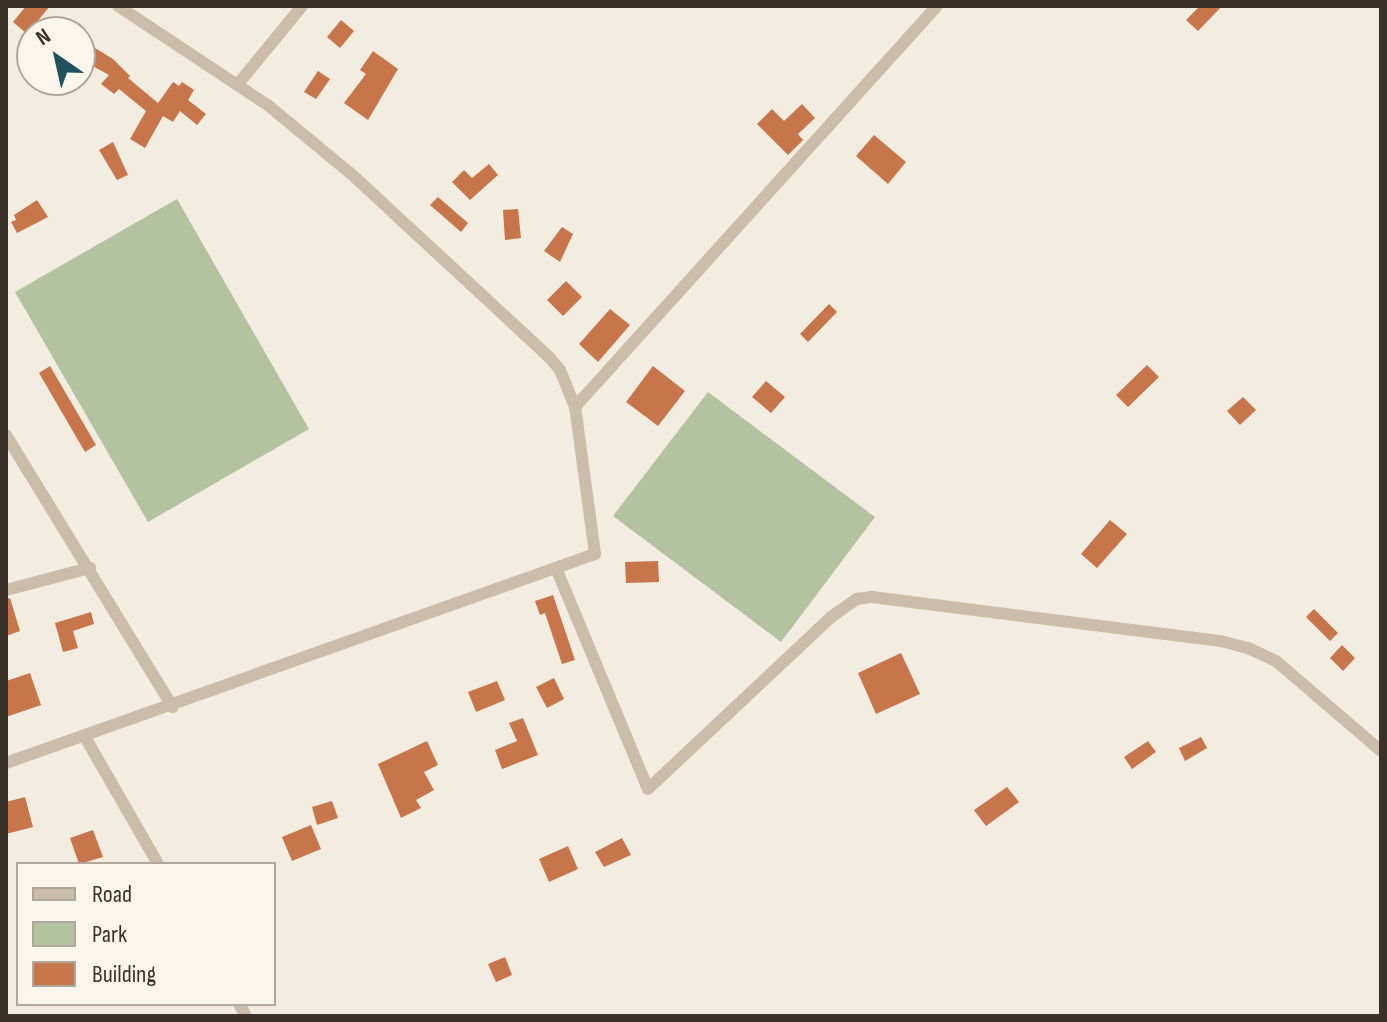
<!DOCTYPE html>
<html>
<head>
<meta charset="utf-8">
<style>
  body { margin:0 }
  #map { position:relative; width:1387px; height:1022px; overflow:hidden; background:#f3ece0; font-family:"Sofia Sans Condensed",sans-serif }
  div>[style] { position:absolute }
  .green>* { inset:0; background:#b3c39f }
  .building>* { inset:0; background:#c7754a }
  .street>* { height:12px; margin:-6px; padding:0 6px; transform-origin:6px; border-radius:6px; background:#ccbdab }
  span { translate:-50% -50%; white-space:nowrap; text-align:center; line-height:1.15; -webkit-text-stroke:6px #fbf6ec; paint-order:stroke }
  .frame { position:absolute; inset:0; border:8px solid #3a312a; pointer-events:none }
  .legend { position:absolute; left:16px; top:862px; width:260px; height:144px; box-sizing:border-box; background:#fbf6ec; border:2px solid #aea79e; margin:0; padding:10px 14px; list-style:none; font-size:24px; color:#3a312a }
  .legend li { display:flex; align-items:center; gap:16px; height:40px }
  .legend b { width:40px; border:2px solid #aea79e }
  .north { position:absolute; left:16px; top:16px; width:80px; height:80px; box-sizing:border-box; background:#fbf6ec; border:2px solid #aea79e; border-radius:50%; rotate:326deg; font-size:22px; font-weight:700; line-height:32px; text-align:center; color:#3a312a }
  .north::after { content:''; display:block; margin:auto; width:28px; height:36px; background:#1f525c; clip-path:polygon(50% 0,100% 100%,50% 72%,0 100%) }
</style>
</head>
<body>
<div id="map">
  <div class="green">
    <i style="clip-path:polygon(177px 199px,309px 429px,148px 522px,15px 292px)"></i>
    <i style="clip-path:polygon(708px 392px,875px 517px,781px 642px,613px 516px)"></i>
  </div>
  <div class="building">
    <i style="clip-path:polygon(26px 6px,50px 6px,27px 34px,13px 22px)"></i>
    <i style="clip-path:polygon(1200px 6px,1222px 6px,1198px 31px,1186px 20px)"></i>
    <i style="clip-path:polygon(341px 20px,354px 31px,340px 48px,327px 37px)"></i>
    <i style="clip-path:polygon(80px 39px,113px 59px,130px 76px,128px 78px,158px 103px,173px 82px,179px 86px,182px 82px,194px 90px,188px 100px,206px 114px,197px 125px,180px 111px,173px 122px,163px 116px,145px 148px,130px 139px,146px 111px,119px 89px,114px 94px,101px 84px,109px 75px,80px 59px)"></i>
    <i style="clip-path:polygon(373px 51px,398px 69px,368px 120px,344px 103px,366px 74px,360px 70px)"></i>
    <i style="clip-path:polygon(318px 71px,330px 79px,316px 99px,304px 92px)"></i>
    <i style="clip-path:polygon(802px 104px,815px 118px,798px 134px,803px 140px,788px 155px,757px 124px,772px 109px,784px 121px)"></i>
    <i style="clip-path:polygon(874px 135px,906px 162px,888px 184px,856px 156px)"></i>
    <i style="clip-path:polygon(113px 142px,128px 175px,117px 180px,99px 150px)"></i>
    <i style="clip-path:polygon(489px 164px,498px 175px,470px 200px,452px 182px,464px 170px,472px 178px)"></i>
    <i style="clip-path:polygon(438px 197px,468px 223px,461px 232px,430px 205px)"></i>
    <i style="clip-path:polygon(37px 200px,48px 217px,17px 233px,11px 222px,16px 220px,14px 215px)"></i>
    <i style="clip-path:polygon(518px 209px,521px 238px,505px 240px,503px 210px)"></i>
    <i style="clip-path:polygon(562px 227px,573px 234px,560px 262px,544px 251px)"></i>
    <i style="clip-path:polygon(566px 281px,582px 297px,563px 316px,547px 300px)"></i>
    <i style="clip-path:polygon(829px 304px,837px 312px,808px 342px,800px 334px)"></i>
    <i style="clip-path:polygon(610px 309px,630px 325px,598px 362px,579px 344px)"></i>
    <i style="clip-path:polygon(1147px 365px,1159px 377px,1128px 407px,1116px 395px)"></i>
    <i style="clip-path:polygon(50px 366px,96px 445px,85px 452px,39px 373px)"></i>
    <i style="clip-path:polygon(653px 366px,685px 391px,658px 426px,626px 402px)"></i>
    <i style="clip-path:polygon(766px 381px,785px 397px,771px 413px,752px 397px)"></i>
    <i style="clip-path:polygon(1243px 397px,1256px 410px,1240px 425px,1227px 411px)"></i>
    <i style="clip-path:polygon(1110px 520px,1127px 534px,1097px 568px,1081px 554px)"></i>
    <i style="clip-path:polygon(658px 561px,659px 582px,626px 583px,625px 562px)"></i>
    <i style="clip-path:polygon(553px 595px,575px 660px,562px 664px,545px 613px,540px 615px,535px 601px)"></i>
    <i style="clip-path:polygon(10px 598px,20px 631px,6px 636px,6px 599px)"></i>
    <i style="clip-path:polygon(1314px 609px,1338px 633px,1330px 641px,1306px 617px)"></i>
    <i style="clip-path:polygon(91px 612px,94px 624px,73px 631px,78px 648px,63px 652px,55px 623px)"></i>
    <i style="clip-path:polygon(1342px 645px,1355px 658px,1343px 671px,1330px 658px)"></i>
    <i style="clip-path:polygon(901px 653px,920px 694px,876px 714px,858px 673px)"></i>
    <i style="clip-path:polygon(30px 673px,41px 705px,6px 717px,6px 681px)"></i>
    <i style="clip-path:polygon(554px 678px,564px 699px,547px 708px,536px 687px)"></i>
    <i style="clip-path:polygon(497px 681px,505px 700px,476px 712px,468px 692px)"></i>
    <i style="clip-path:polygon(523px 718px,538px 755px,502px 769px,495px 750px,517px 741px,509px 723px)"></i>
    <i style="clip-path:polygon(1201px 737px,1207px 748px,1185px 761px,1179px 748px)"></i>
    <i style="clip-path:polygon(427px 741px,438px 765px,424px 772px,434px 790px,416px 800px,421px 808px,401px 818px,378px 764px)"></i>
    <i style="clip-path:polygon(1148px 741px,1156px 752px,1132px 769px,1124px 757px)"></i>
    <i style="clip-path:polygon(1007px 787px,1019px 802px,986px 826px,974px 810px)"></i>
    <i style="clip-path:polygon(25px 797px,33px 827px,6px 834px,6px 802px)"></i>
    <i style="clip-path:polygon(332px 801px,338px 818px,317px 825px,312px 807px)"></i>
    <i style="clip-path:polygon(311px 825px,321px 849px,292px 861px,282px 837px)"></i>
    <i style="clip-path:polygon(93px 830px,103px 857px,79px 864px,70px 838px)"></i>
    <i style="clip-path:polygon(622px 838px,631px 855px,604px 867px,595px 852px)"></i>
    <i style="clip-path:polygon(568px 846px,578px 869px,549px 882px,539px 859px)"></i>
    <i style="clip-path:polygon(505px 957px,512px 975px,496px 982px,488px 964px)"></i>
  </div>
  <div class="street">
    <i style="left:238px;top:84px;width:101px;rotate:-50.6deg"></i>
    <i style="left:575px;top:407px;width:540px;rotate:-47.93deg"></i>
    <i style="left:6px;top:435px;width:319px;rotate:58.5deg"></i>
    <i style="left:556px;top:568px;width:239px;rotate:67.4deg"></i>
    <i style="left:648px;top:789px;width:251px;rotate:-43.2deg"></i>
    <i style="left:831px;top:617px;width:32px;rotate:-35deg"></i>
    <i style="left:857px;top:599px;width:15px;rotate:-8deg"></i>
    <i style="left:872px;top:597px;width:352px;rotate:7.2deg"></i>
    <i style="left:1221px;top:641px;width:28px;rotate:15deg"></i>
    <i style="left:1248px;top:648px;width:31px;rotate:25deg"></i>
    <i style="left:1276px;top:661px;width:138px;rotate:40.6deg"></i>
    <i style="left:6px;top:590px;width:87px;rotate:-14.7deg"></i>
    <i style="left:85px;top:737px;width:146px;rotate:60.1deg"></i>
    <i style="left:6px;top:763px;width:625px;rotate:-19.54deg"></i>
    <i style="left:595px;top:554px;width:148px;rotate:-97.7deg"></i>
    <i style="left:575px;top:407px;width:40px;rotate:-112deg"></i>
    <i style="left:560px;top:370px;width:17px;rotate:-130deg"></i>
    <i style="left:549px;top:357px;width:271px;rotate:-137.2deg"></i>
    <i style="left:350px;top:173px;width:105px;rotate:-140.4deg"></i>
    <i style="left:269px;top:106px;width:181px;rotate:-146.5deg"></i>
    <i style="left:239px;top:1004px;width:14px;rotate:60deg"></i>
  </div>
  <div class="frame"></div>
  <ul class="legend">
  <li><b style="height:10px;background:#ccbdab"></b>Road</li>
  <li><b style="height:22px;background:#b3c39f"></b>Park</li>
  <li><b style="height:22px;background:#c7754a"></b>Building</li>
  </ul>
  <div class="north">N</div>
</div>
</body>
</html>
